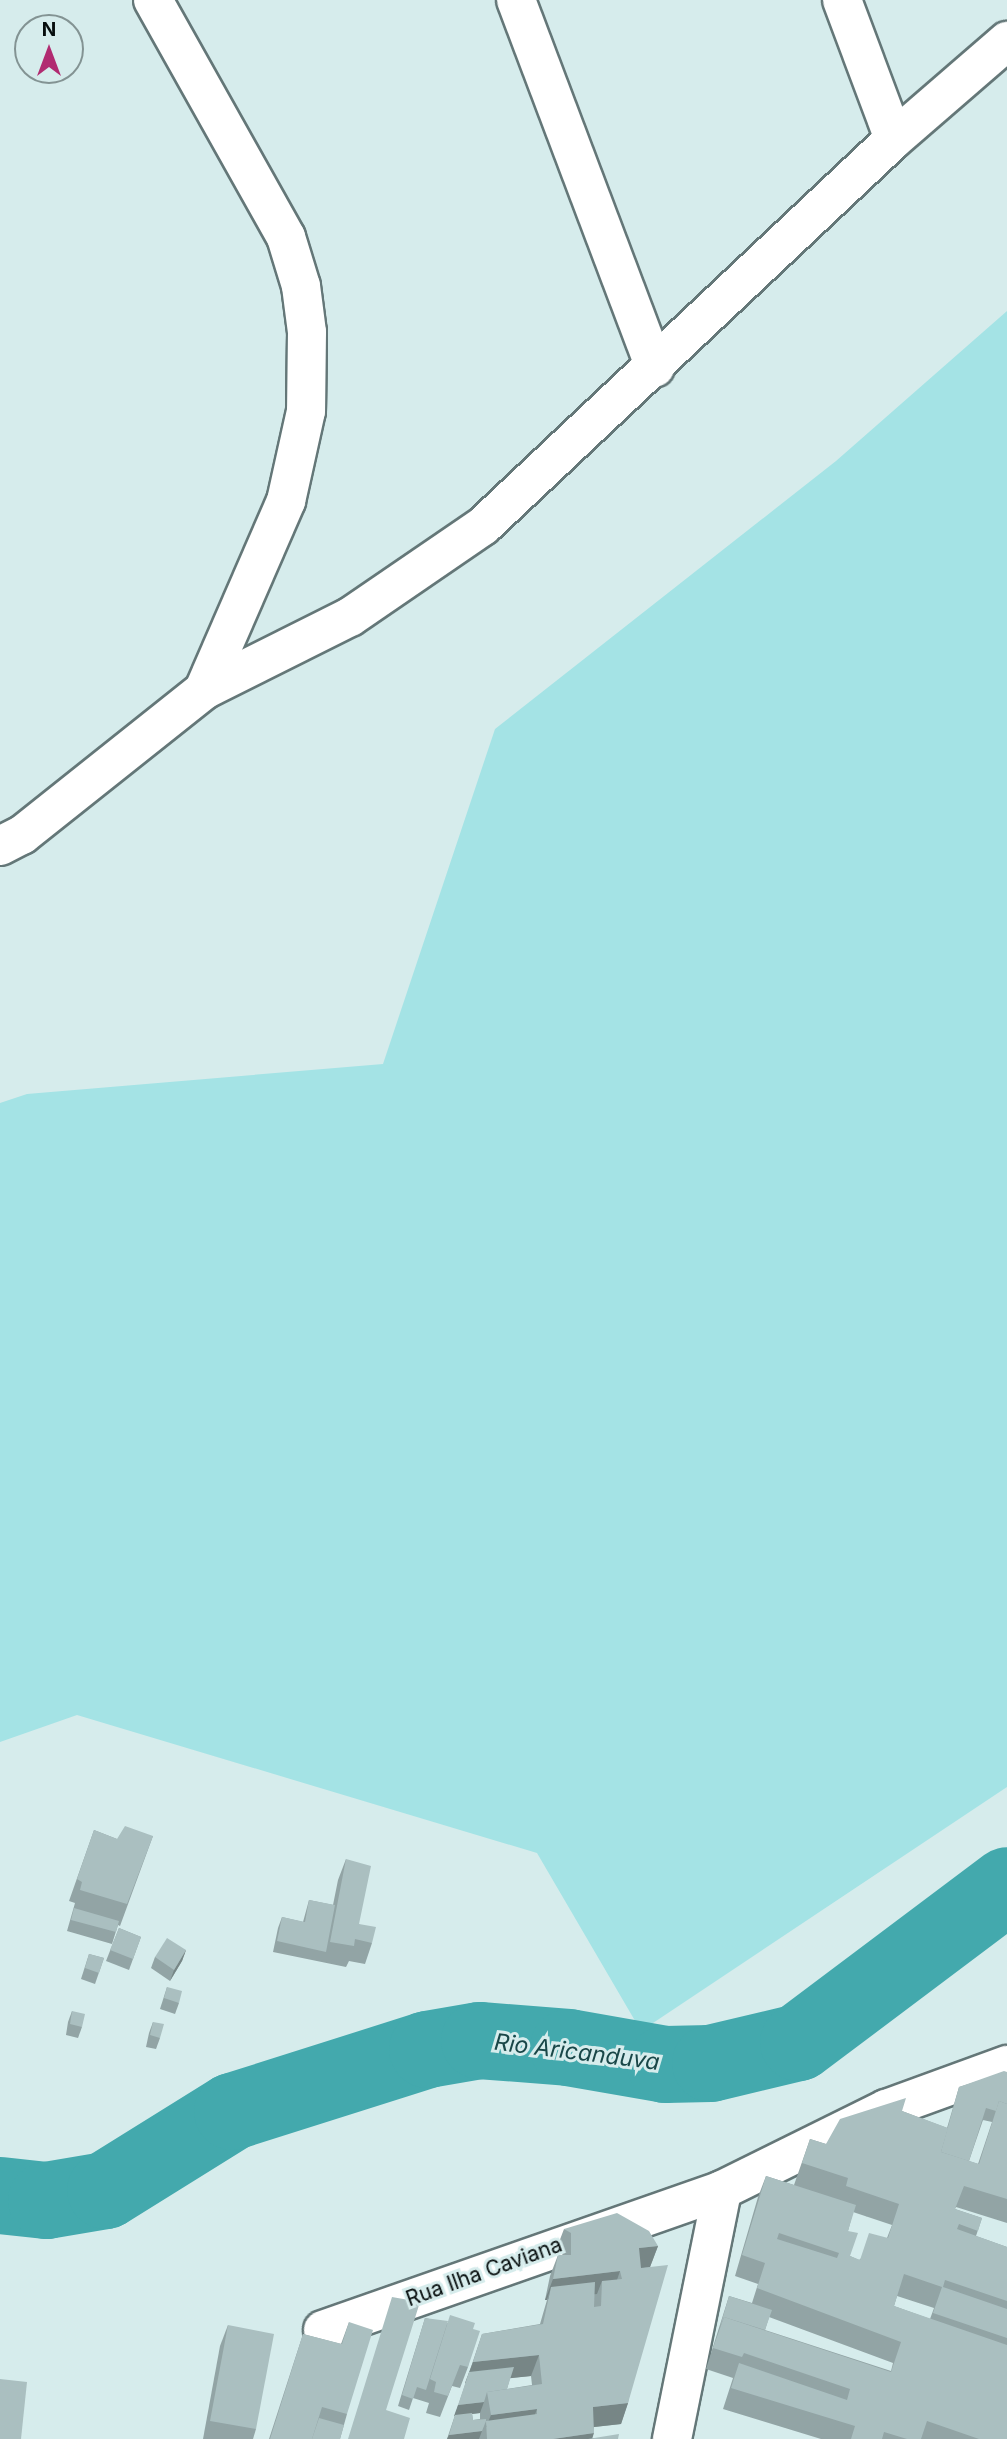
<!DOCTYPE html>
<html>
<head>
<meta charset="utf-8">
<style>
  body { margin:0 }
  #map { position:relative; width:1007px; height:2439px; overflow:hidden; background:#d6ecec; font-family:Inter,sans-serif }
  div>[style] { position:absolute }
  .green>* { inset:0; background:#a4e3e5 }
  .river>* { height:77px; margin:-38.5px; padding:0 38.5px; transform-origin:38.5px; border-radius:38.5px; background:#43a9ad }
  .roads { filter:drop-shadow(2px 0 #647778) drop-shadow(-2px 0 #647778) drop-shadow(0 2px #647778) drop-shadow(0 -2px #647778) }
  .minor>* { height:38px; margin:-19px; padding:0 19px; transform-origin:19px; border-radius:19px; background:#fff }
  .wall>* { inset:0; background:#92a4a5 }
  .shaded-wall>* { inset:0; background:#778686 }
  .building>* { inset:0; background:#aabfc0 }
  span { translate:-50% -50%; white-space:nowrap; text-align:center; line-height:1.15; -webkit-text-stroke:6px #d6ecec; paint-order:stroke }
  .street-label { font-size:21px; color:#070e0e }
  .water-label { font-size:23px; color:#194748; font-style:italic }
  .north { position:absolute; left:14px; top:14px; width:70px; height:70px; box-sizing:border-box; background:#d6ecec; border:2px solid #839393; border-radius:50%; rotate:0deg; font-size:19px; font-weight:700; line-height:28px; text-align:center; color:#070e0e }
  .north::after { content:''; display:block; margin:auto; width:24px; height:32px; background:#b12b71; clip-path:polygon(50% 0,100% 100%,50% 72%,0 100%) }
</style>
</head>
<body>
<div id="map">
  <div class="green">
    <i style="clip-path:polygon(1007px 311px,1007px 1787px,641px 2031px,537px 1853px,77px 1715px,0 1742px,0 1103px,27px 1094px,383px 1064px,495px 729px,836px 461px)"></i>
  </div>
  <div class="river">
    <i style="left:0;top:2195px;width:46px;rotate:6.2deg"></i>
    <i style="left:46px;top:2200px;width:60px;rotate:-9.6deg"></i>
    <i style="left:105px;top:2190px;width:150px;rotate:-31.9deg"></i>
    <i style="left:232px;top:2111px;width:205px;rotate:-17.6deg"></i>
    <i style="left:427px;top:2049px;width:53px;rotate:-9.8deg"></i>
    <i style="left:479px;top:2040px;width:89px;rotate:4.5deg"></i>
    <i style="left:568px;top:2047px;width:98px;rotate:9.9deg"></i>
    <i style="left:665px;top:2064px;width:45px;rotate:-1.3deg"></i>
    <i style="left:710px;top:2063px;width:90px;rotate:-13.4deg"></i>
    <i style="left:798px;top:2042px;width:261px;rotate:-36.9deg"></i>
  </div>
  <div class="roads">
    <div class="minor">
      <i style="left:153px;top:0;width:272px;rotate:60.7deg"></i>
      <i style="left:286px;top:237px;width:51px;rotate:73deg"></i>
      <i style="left:301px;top:286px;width:46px;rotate:82.6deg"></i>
      <i style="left:307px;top:332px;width:79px;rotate:90.7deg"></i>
      <i style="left:306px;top:411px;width:92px;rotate:102.5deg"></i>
      <i style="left:286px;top:501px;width:206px;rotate:113.5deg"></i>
      <i style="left:516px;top:0;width:393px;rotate:69.3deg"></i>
      <i style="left:842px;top:0;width:148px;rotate:69.5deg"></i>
      <i style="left:0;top:846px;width:25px;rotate:-27deg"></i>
      <i style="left:22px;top:835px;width:233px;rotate:-38.5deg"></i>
      <i style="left:204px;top:690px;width:163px;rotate:-26.6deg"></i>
      <i style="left:350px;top:617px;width:161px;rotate:-34.4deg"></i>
      <i style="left:483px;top:526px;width:565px;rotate:-43.28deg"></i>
      <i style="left:894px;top:139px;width:150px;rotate:-40.9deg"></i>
      <i style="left:323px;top:2330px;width:423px;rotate:-19.3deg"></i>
      <i style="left:722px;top:2190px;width:183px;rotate:-26.3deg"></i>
      <i style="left:886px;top:2109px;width:129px;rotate:-20deg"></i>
      <i style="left:672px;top:2439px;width:254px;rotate:-78.6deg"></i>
    </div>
  </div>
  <div class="wall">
    <i style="clip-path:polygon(94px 1830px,117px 1839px,153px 1836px,120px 1926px,118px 1925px,112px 1944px,67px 1931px,75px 1903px,69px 1901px)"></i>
    <i style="clip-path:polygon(346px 1859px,359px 1924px,372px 1943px,365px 1964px,349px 1961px,346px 1967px,273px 1952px,278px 1928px,282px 1917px,303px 1922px,309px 1900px,333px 1905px,338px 1880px)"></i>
    <i style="clip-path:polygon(119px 1928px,141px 1937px,129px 1970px,106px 1961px)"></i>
    <i style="clip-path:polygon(186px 1950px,182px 1961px,170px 1981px,151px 1968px,155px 1957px)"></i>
    <i style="clip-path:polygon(89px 1954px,104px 1958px,95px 1984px,81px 1979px)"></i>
    <i style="clip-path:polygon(167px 1987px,179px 2003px,175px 2014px,160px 2009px)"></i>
    <i style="clip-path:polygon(72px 2011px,82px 2027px,78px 2038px,66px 2035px,68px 2022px)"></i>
    <i style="clip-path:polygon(153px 2022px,160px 2038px,156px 2049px,146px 2047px,149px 2033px)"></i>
    <i style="clip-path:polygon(evenodd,1007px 2072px,1007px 2223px,956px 2207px,955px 2209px,982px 2218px,976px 2236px,1007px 2247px,1007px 2439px,821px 2439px,723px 2409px,733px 2378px,706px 2369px,729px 2296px,752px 2303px,758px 2284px,735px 2276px,758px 2197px,766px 2176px,794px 2185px,810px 2139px,826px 2144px,902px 2111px,947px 2128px,959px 2087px,1007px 2072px,983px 2120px,992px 2122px,978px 2164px,969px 2161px,983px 2120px,1007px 2072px,853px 2212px,892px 2225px,887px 2238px,859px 2260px,850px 2256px,848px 2231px,853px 2212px,1007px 2072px,897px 2296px,934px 2308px,930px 2319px,894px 2306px,897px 2296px,1007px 2072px,769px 2317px,893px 2363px,891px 2371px,765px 2330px,769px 2317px)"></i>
    <i style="clip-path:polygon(evenodd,564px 2229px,658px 2246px,650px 2267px,628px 2403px,621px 2424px,594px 2427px,592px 2438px,618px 2439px,447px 2439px,482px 2334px,540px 2324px,547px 2300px,545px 2300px,550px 2276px,558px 2255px,563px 2255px,556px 2250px,564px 2229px,531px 2376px,532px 2385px,507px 2389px,510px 2378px,531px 2376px,564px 2229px,480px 2413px,480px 2419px,473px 2420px,472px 2414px,480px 2413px)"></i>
    <i style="clip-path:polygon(425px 2318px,473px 2329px,468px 2367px,460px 2388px,452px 2386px,440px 2417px,426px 2413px,429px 2403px,413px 2398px,409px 2410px,398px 2406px)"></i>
    <i style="clip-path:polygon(349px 2322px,347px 2414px,340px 2439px,269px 2439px,303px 2334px,341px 2344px)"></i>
    <i style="clip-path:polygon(228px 2325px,256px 2429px,253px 2439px,203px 2439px,220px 2346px)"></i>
  </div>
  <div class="shaded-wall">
    <i style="clip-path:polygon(186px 1950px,182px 1961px,170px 1981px,174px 1970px)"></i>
    <i style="clip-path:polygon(658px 2246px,650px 2267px,631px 2270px,639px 2248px)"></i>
    <i style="clip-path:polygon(620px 2271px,613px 2292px,602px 2281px,597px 2294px,548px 2299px,551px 2287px,547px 2300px,545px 2300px,553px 2279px)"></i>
    <i style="clip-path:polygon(539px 2355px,531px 2376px,465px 2383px,473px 2362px)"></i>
    <i style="clip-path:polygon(484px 2402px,480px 2413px,454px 2416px,458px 2405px)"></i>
    <i style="clip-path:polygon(628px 2403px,621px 2424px,585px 2428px,593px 2407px)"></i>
    <i style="clip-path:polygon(537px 2409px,529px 2431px,486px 2427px,491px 2415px)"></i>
    <i style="clip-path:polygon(482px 2431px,479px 2439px,447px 2439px,449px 2435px)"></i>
    <i style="clip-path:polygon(594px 2433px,592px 2439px,553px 2439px)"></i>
  </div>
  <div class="building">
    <i style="clip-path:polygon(125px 1826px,153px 1836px,127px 1904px,80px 1890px,82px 1882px,77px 1879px,94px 1830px,117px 1839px)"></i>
    <i style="clip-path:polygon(346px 1859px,371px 1866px,359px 1924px,376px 1927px,372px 1943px,355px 1939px,354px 1946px,330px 1942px)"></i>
    <i style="clip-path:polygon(309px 1900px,335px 1905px,326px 1952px,277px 1941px,282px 1917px,305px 1922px)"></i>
    <i style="clip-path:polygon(74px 1908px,119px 1921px,116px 1932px,71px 1920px)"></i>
    <i style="clip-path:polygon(119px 1928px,141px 1937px,133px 1959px,110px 1950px)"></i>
    <i style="clip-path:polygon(167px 1938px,186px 1950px,174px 1970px,155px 1957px)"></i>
    <i style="clip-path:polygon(89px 1954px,104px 1958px,99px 1973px,85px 1968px)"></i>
    <i style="clip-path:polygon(167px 1987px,182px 1991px,179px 2003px,164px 1998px)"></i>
    <i style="clip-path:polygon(72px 2011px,85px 2014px,82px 2027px,70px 2024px)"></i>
    <i style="clip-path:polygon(153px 2022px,164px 2024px,160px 2038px,150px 2035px)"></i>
    <i style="clip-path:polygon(1004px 2071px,1007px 2072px,1007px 2104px,999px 2101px,996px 2111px,986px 2108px,969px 2161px,941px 2152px,959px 2087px)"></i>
    <i style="clip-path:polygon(evenodd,906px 2098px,902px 2111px,948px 2128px,941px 2152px,979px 2164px,999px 2101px,1007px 2104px,1007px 2199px,964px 2186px,955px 2209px,982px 2218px,978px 2231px,959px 2224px,957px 2229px,1007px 2247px,1007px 2301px,945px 2280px,943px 2287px,1007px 2309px,1007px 2338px,933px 2313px,942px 2287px,904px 2274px,894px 2306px,1007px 2345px,1007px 2439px,979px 2439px,927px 2421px,921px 2439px,907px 2439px,884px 2432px,882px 2439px,851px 2439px,855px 2426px,731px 2388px,739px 2363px,847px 2400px,850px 2389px,744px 2353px,742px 2357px,713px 2348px,724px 2317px,891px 2372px,901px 2342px,757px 2288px,765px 2263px,742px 2255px,766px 2176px,856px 2205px,848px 2231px,858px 2233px,850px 2256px,860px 2260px,869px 2233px,888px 2238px,899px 2204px,846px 2186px,848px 2178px,802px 2163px,810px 2139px,826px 2144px,840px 2119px,906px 2098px,779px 2233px,839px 2253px,837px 2258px,777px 2239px,779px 2233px)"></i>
    <i style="clip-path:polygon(617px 2213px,649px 2231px,658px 2246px,639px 2248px,641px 2268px,668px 2265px,628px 2403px,593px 2407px,594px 2433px,553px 2439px,487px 2439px,486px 2421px,537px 2414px,537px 2409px,491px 2415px,487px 2392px,542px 2384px,539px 2355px,473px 2362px,482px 2334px,543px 2324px,551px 2287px,595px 2282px,594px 2307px,601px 2306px,602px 2281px,622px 2279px,620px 2271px,553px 2279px,558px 2255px,571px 2255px,571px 2233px,564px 2229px)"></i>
    <i style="clip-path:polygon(729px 2296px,772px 2310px,765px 2330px,724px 2317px,720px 2327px)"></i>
    <i style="clip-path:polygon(392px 2297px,420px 2302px,386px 2410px,410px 2418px,404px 2439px,348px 2439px)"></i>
    <i style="clip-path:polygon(450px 2315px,475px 2323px,473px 2329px,480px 2331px,468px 2367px,460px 2365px,448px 2396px,434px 2392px,436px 2382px,430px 2379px)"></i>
    <i style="clip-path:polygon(425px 2318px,448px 2321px,426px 2390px,417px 2387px,413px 2399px,402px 2395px)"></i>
    <i style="clip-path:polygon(349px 2322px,373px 2330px,347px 2414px,322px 2407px,312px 2439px,270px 2439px,303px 2334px,342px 2344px)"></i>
    <i style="clip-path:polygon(228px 2325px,274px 2334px,256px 2429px,210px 2421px)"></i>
    <i style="clip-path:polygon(514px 2367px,507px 2389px,487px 2392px,484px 2402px,458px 2405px,469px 2372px)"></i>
    <i style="clip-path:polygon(0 2379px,27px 2382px,21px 2439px,0 2439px)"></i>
    <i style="clip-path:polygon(472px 2413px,473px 2420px,486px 2419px,486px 2421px,482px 2431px,449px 2435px,455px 2415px)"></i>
    <i style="clip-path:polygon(319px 2418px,344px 2425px,340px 2439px,312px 2439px)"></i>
    <i style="clip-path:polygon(619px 2434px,618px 2439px,588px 2439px)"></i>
  </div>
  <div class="street-label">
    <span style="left:484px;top:2272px;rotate:-20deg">Rua Ilha Caviana</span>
  </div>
  <div class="water-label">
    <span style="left:577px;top:2052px;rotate:7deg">Rio Aricanduva</span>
  </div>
  <div class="north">N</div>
</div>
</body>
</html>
